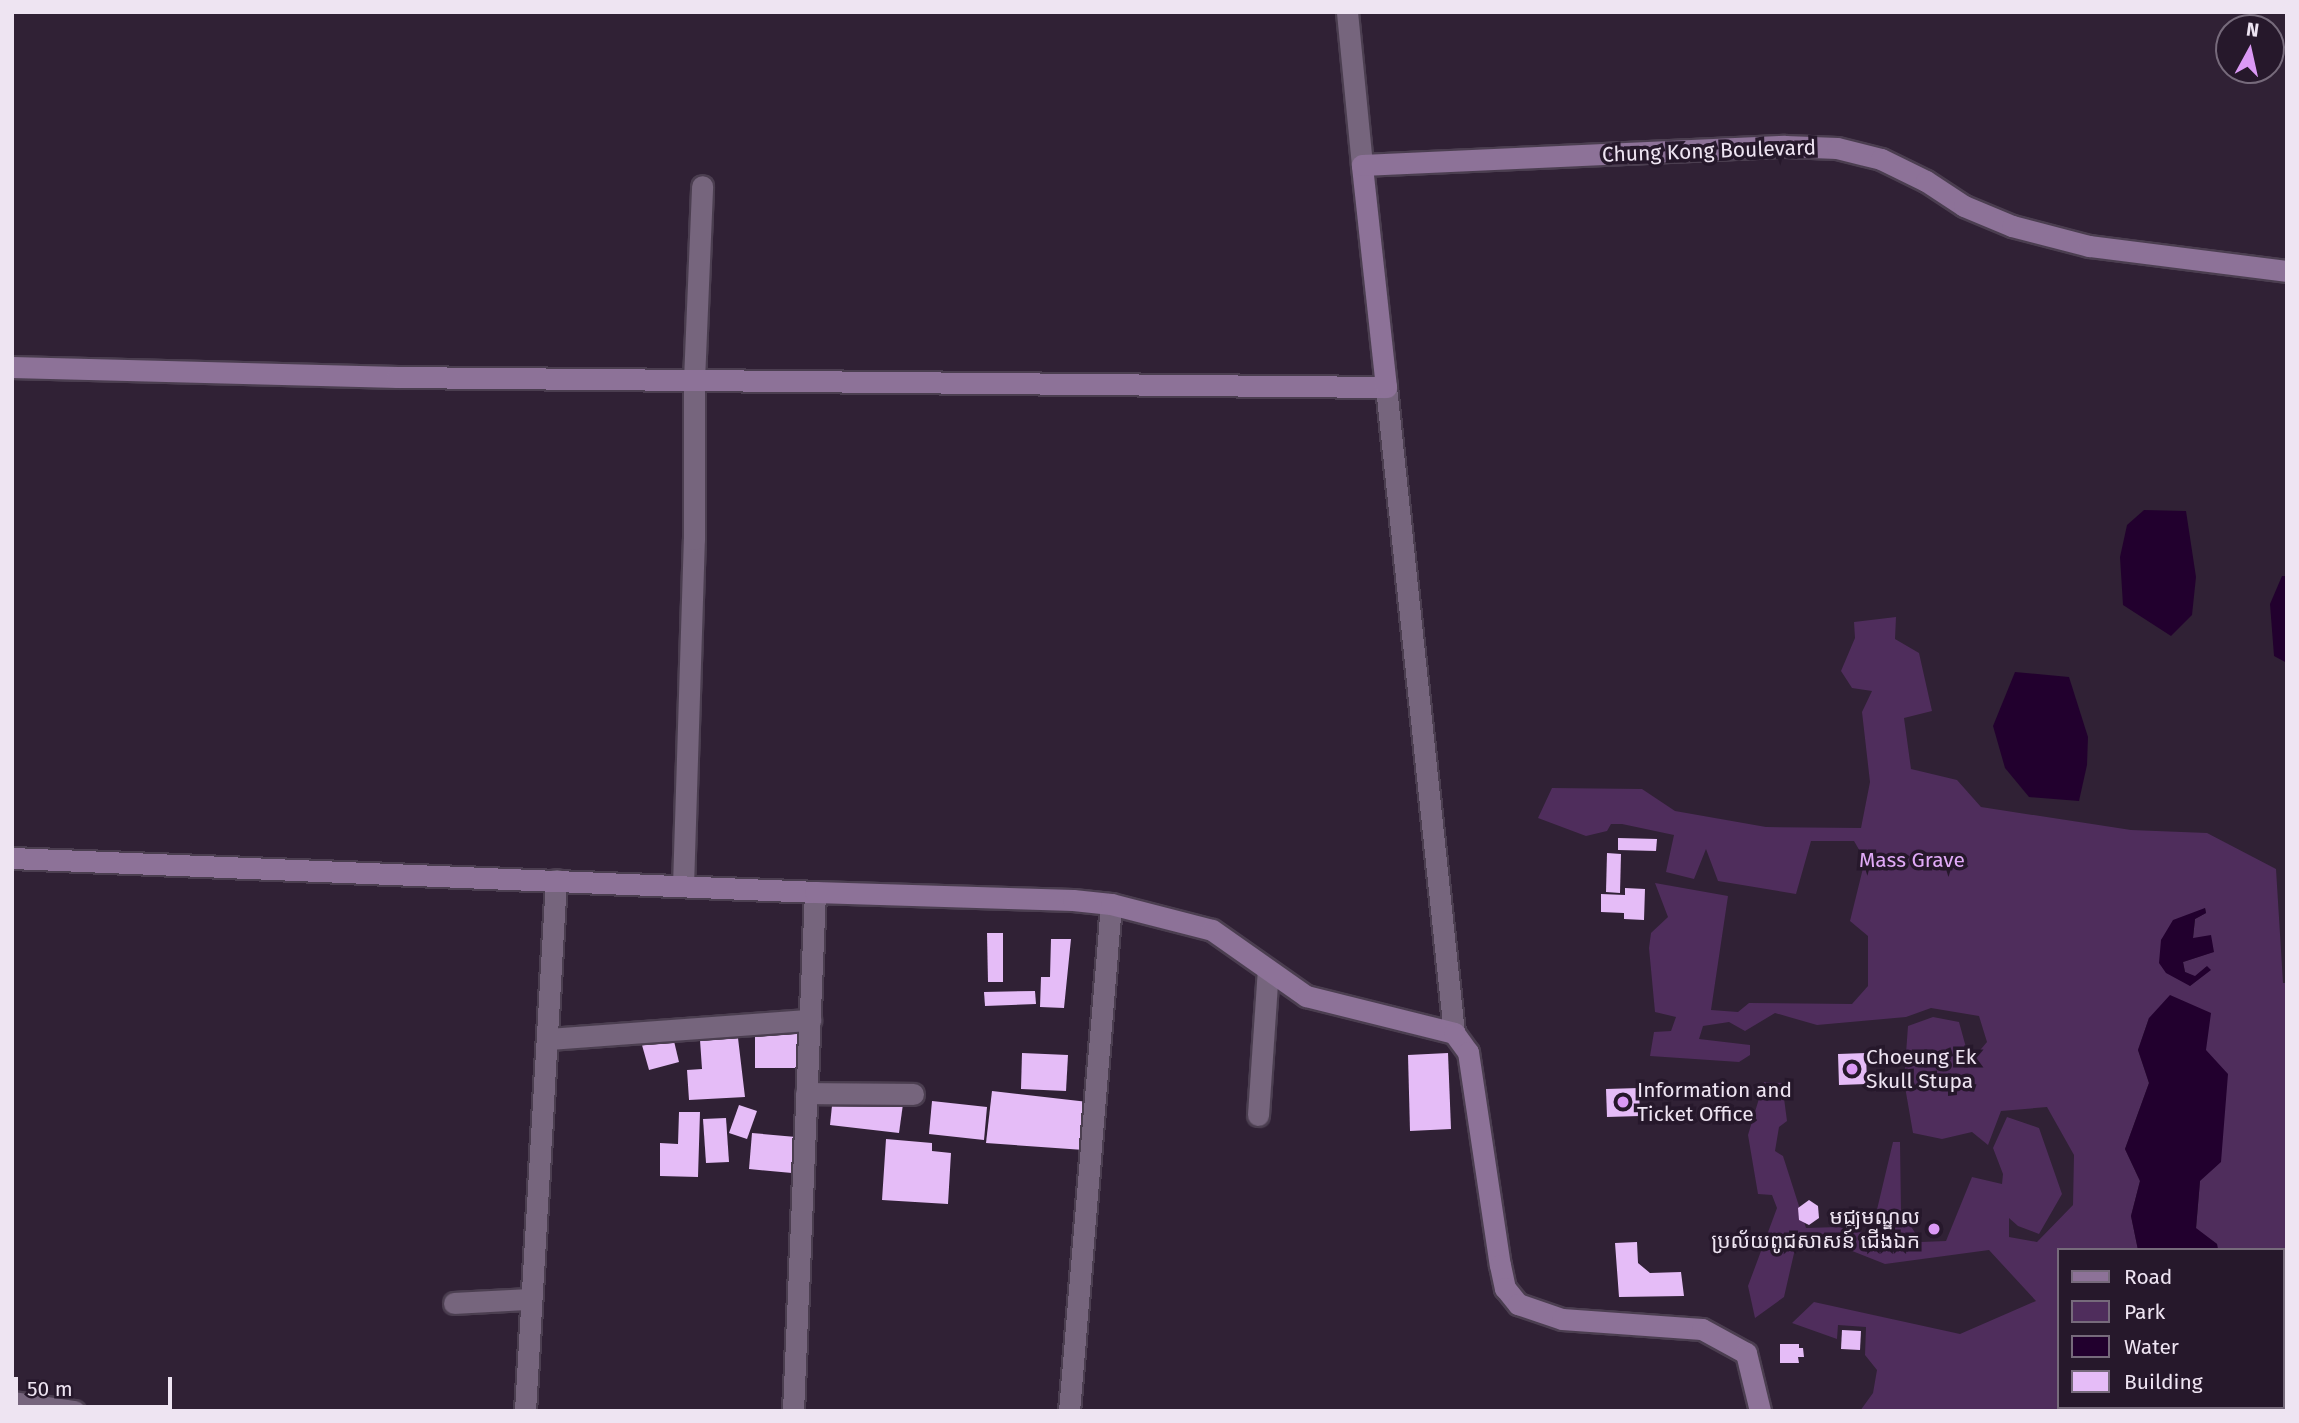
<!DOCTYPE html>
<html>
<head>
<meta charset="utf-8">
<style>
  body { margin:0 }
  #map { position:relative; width:2299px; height:1423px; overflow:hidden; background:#302135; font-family:"Fira Sans","Noto Sans Khmer",sans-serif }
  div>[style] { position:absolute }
  .green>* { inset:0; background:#4f2d5c }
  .water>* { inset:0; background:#22002e }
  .building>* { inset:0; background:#e5bcf7 }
  .roads { filter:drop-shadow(2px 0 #4b3e50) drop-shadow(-2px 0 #4b3e50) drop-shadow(0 2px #4b3e50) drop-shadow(0 -2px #4b3e50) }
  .street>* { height:21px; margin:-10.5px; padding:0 10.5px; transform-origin:10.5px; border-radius:10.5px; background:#76657d }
  .secondary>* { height:21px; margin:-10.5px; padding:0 10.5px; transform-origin:10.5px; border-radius:10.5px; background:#8d7298 }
  .dots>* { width:19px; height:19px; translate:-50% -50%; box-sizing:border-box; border:4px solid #26182b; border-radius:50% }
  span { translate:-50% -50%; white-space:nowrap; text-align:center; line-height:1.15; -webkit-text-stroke:7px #26182b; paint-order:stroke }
  .street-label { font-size:21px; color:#eee4f2 }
  .park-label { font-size:21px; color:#e1aaf8 }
  .poi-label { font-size:21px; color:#eee4f2 }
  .left { translate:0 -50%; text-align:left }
  .right { translate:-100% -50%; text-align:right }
  .frame { position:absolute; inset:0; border:14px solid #eee4f2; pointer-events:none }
  .legend { position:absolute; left:2057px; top:1248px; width:228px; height:161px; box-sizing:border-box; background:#26182b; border:2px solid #766a7b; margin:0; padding:9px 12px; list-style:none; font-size:21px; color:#eee4f2 }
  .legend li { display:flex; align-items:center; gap:14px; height:35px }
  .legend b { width:35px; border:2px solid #766a7b }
  .north { position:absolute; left:2215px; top:14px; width:70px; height:70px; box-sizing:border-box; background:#26182b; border:2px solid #766a7b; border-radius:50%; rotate:8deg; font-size:19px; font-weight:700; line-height:28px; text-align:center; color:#eee4f2 }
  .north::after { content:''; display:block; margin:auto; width:24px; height:32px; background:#db99f5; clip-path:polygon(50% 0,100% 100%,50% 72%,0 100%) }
  .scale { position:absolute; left:14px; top:1377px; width:158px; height:32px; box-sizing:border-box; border:4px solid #eee4f2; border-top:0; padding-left:9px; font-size:21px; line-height:24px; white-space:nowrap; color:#eee4f2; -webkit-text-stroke:5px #26182b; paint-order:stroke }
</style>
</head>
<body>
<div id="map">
  <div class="green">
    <i style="clip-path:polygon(evenodd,1896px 617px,1895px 639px,1919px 653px,1932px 711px,1904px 718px,1911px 769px,1957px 780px,1981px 807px,2131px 830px,2207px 833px,2276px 869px,2283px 983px,2287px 983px,2287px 1323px,2283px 1348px,2283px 1250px,2218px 1250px,2217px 1244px,2196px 1229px,2200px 1181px,2149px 1018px,2138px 1050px,2149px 1083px,2125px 1149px,2140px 1181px,2131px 1216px,2138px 1250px,2059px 1250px,2059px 1407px,2254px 1407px,2254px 1411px,1860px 1411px,1873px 1393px,1877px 1370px,1865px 1355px,1866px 1327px,1838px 1325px,1837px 1339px,1792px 1323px,1814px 1302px,1960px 1334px,2036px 1301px,1989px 1250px,1885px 1264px,1822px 1239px,1795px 1249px,1784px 1297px,1755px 1318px,1748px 1286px,1777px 1208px,1772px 1195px,1758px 1194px,1748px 1135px,1764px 1082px,1782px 1083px,1787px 1121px,1779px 1127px,1775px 1151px,1783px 1156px,1806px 1228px,1838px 1227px,1871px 1235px,1893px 1142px,1900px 1142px,1901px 1211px,1921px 1242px,1946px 1241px,1972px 1177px,2002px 1184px,2003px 1174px,1993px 1148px,2007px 1117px,2039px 1128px,2062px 1194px,2039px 1234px,2018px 1226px,2009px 1218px,2009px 1237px,2037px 1242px,2073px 1205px,2074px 1155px,2047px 1107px,2001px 1111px,1988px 1145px,1972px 1132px,1942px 1139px,1913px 1133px,1904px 1081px,1908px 1026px,1933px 1017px,1959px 1022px,1970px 1062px,1987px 1042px,1979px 1016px,1931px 1008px,1906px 1017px,1817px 1025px,1775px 1013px,1745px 1031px,1729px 1022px,1703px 1026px,1699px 1039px,1750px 1045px,1750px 1055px,1739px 1062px,1650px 1056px,1654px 1032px,1671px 1031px,1676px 1017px,1655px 1012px,1649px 948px,1651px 933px,1668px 917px,1655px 883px,1728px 896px,1711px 1010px,1738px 1012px,1749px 1003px,1852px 1004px,1868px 986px,1868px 936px,1850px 921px,1865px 860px,1854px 841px,1811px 841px,1796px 894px,1718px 881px,1706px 849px,1694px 879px,1666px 872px,1674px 835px,1622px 824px,1611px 824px,1607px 831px,1586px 836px,1538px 818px,1552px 788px,1642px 789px,1675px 811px,1766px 827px,1861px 828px,1870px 782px,1862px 712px,1872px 691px,1852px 688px,1841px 671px,1855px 638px,1854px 622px,1896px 617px,2205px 908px,2206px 913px,2195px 919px,2193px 938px,2213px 952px,2183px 962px,2185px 972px,2195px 977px,2206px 967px,2210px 970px,2190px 986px,2161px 940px,2205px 908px)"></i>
  </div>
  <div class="water">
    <i style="clip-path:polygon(2144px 510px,2186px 511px,2196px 577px,2192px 615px,2171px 636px,2123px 605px,2120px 557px,2127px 525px)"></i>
    <i style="clip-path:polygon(2282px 576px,2287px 576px,2287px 663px,2274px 656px,2270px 604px)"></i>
    <i style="clip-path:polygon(2015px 672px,2069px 677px,2088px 737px,2087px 765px,2079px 801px,2029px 797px,2005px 768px,1993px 726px)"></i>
    <i style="clip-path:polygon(2205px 908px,2206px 913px,2195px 919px,2193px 938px,2211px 935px,2214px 952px,2183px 962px,2185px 972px,2195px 976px,2207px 966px,2211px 970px,2190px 986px,2166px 973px,2159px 963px,2161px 940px,2173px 920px)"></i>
    <i style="clip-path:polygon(2170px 995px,2211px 1013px,2206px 1050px,2228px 1074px,2221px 1162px,2200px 1181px,2196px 1228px,2217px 1244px,2218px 1250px,2138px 1250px,2131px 1216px,2140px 1181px,2125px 1149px,2149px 1083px,2138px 1050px,2149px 1018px)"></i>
  </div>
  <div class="building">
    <i style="clip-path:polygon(1618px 838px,1657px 839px,1656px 851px,1618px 850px)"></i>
    <i style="clip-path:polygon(1607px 853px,1621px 854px,1620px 893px,1606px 892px)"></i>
    <i style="clip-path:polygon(1625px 888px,1645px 889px,1644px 920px,1624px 919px,1624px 913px,1601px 912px,1601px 894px,1625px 895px)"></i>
    <i style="clip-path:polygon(987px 933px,1003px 933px,1003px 982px,988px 982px)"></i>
    <i style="clip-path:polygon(1051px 939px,1071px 939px,1064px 1008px,1040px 1007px,1041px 977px,1050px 977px)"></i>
    <i style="clip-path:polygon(1035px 991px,1036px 1004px,985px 1006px,984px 992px)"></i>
    <i style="clip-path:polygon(801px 1033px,801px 1068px,755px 1068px,755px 1034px)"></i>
    <i style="clip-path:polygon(673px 1037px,679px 1062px,649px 1070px,642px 1045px)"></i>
    <i style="clip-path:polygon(738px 1038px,745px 1097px,689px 1100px,687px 1070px,702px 1069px,700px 1040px)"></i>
    <i style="clip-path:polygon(1022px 1053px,1068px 1055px,1066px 1091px,1021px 1089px)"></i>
    <i style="clip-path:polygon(1448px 1053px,1451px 1129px,1410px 1131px,1408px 1055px)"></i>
    <i style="clip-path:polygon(1866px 1053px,1867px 1084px,1839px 1085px,1838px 1054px)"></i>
    <i style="clip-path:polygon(1639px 1088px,1640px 1116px,1607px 1117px,1606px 1089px)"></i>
    <i style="clip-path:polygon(992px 1091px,1088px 1102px,1084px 1150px,986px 1143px)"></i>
    <i style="clip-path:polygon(833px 1096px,903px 1104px,899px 1133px,830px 1125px)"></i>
    <i style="clip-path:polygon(932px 1101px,987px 1107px,984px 1140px,929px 1134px)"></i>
    <i style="clip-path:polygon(739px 1105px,757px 1111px,747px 1139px,729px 1133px)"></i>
    <i style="clip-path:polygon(679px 1112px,700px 1112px,698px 1177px,660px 1176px,660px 1143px,678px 1144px)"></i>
    <i style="clip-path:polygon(726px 1118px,729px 1162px,706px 1163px,703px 1119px)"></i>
    <i style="clip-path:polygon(752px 1133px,796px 1137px,792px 1173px,749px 1169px)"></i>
    <i style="clip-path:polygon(886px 1139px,932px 1143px,932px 1151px,951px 1153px,948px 1204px,882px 1200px)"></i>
    <i style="clip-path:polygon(1809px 1200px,1818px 1206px,1819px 1218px,1809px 1225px,1799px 1220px,1798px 1208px)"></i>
    <i style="clip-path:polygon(1637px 1242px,1638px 1263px,1650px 1273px,1681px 1272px,1684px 1296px,1619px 1297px,1615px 1243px)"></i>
    <i style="clip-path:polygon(1842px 1330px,1861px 1331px,1860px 1350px,1841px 1349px)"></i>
    <i style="clip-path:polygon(1780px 1344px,1799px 1344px,1799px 1348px,1803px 1348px,1804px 1357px,1798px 1357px,1799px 1363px,1780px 1363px)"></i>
  </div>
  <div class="roads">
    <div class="street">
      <i style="left:1347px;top:12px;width:154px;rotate:84.4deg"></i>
      <i style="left:1386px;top:387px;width:650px;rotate:83.99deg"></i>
      <i style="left:683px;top:886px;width:347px;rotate:-88.2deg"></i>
      <i style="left:694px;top:539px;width:159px;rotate:-90deg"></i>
      <i style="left:694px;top:380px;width:194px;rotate:-87.6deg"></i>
      <i style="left:549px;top:1039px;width:262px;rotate:-4.2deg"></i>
      <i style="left:806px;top:1093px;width:107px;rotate:0.5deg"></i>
      <i style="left:1258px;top:1115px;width:145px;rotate:-86.1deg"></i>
      <i style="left:454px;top:1303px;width:75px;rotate:-3.1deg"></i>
      <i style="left:12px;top:1402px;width:63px;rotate:8.3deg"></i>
      <i style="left:525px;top:1411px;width:532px;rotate:-86.66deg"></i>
      <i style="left:793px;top:1411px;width:519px;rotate:-87.57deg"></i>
      <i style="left:1069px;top:1411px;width:509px;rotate:-85.26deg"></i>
    </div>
    <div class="secondary">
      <i style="left:12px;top:367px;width:385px;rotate:1.5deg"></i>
      <i style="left:397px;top:377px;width:989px;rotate:0.58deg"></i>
      <i style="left:1386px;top:387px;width:223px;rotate:-96.2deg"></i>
      <i style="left:1362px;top:165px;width:423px;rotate:-2.6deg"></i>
      <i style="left:1785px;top:146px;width:52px;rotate:2.2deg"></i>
      <i style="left:1837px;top:148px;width:45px;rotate:14deg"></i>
      <i style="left:1881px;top:159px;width:50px;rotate:26.1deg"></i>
      <i style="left:1926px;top:181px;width:45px;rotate:33.3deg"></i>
      <i style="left:1964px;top:206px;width:52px;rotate:22.6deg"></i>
      <i style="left:2012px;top:226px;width:80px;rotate:14.6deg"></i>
      <i style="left:2089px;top:246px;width:200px;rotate:7.2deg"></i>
      <i style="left:12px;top:858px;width:804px;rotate:2.42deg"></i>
      <i style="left:815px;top:892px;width:258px;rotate:1.8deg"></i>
      <i style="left:1073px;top:900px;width:38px;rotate:6deg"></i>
      <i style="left:1111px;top:904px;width:104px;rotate:14.4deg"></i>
      <i style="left:1212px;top:930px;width:115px;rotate:35.1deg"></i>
      <i style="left:1306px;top:996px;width:153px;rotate:14deg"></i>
      <i style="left:1454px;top:1033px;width:24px;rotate:54deg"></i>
      <i style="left:1468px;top:1052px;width:215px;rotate:81.5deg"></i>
      <i style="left:1500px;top:1265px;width:24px;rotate:78deg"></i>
      <i style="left:1505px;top:1288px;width:21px;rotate:51deg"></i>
      <i style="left:1518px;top:1304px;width:46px;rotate:18.8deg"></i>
      <i style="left:1562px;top:1319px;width:140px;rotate:4.1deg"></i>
      <i style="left:1702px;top:1329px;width:50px;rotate:28.6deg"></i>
      <i style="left:1746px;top:1353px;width:60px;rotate:76.4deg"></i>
    </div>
  </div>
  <div class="dots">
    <i style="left:1852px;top:1069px;background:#db99f5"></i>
    <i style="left:1623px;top:1102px;background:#db99f5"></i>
    <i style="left:1934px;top:1229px;background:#db99f5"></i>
  </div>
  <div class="street-label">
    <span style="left:1709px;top:151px;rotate:-2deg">Chung Kong Boulevard</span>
  </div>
  <div class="park-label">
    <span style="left:1912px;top:860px">Mass Grave</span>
  </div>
  <div class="poi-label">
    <span class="left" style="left:1866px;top:1069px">Choeung Ek<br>Skull Stupa</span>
    <span class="left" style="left:1637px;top:1102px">Information and<br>Ticket Office</span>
    <span class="right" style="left:1920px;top:1229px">មជ្ឈមណ្ឌល<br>ប្រល័យពូជសាសន៍ ជើងឯក</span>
  </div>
  <div class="frame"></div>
  <ul class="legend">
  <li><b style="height:9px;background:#8d7298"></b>Road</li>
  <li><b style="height:19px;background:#4f2d5c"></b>Park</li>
  <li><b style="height:19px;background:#22002e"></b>Water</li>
  <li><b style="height:19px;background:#e5bcf7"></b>Building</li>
  </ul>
  <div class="north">N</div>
  <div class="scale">50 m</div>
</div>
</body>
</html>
